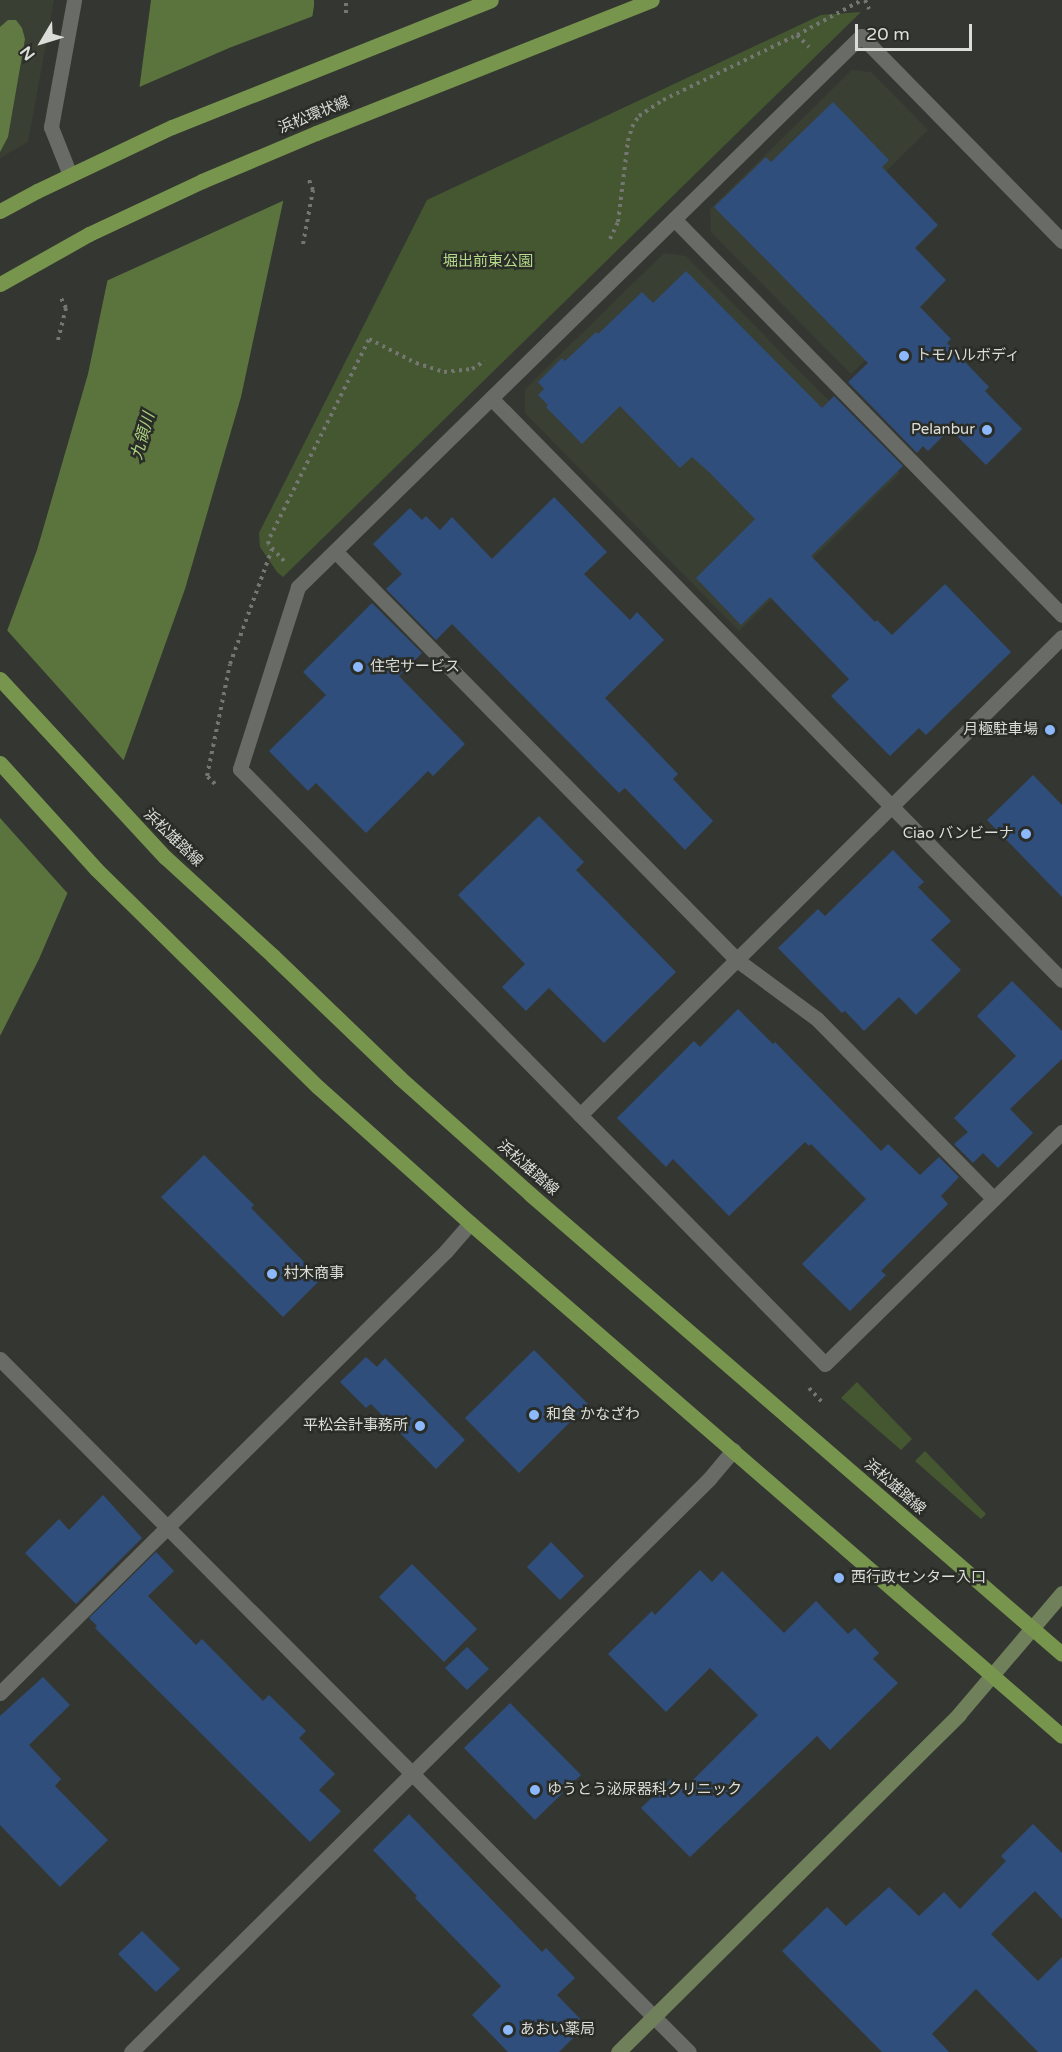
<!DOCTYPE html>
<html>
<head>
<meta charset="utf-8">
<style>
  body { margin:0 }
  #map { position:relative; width:1062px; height:2052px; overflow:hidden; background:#343731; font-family:"Varela Round","Noto Sans JP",sans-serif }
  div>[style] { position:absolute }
  .built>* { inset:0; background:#393f33 }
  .green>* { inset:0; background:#455730 }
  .forest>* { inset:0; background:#617a43 }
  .water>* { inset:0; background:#5b733d }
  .pier>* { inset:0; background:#343731 }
  .building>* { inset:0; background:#304e7b }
  .path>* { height:4px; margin-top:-2px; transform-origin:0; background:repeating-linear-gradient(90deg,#737671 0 3px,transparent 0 7.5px) }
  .street>* { height:15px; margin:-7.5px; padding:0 7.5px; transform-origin:7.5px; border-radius:7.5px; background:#696c66 }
  .secondary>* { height:15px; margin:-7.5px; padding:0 7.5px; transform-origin:7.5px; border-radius:7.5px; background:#70805a }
  .primary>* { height:15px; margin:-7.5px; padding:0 7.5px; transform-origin:7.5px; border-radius:7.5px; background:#78954d }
  .dots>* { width:16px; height:16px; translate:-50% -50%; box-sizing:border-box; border:3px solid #2a2d27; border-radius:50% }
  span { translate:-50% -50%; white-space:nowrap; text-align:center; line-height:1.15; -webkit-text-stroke:5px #2a2d27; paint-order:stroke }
  .street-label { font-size:15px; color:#dbddd9 }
  .park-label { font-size:15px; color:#b5da89 }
  .poi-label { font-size:15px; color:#dbddd9 }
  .left { translate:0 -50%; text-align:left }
  .right { translate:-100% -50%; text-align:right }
  .water-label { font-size:16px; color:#acd180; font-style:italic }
  .north { position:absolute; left:12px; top:12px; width:60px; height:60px; -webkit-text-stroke:4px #2a2d27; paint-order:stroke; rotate:232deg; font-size:16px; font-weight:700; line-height:24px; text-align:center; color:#dbddd9 }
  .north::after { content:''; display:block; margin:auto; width:21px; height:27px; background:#dbddd9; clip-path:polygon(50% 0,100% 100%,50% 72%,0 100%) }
  .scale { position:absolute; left:855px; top:24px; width:117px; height:27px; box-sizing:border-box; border:3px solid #dbddd9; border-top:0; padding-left:8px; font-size:18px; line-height:21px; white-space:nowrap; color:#dbddd9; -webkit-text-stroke:4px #2a2d27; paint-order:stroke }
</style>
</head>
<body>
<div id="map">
  <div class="built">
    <i style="clip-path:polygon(0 0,54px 0,28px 142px,0 158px)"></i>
    <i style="clip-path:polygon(852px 70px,871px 72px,928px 130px,848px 209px,933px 295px,851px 374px,711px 232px,710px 209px)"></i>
    <i style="clip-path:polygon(664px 253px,686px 256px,900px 473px,739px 631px,525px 413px,525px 389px)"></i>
  </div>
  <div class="green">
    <i style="clip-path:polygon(861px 12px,283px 577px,277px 572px,260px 547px,259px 533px,427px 200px,821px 15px)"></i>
    <i style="clip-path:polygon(857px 1382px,912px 1439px,901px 1450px,841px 1398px)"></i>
    <i style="clip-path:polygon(925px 1451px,986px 1514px,981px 1519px,915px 1461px)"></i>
  </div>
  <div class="forest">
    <i style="clip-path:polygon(8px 20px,16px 20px,22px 28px,25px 39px,8px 137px,0 152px,0 27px)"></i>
  </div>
  <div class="water">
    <i style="clip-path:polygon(151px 0,314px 0,314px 6px,283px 202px,241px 397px,185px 589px,118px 776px,39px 959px,0 1036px,0 650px,37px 550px,88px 374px,125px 196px)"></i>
  </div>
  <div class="pier">
    <i style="clip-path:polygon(316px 15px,287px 199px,104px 282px,122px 195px,137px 88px,229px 48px)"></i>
    <i style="clip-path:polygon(5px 628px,126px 763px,70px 896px,0 818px,0 641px)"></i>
  </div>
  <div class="building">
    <i style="clip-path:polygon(833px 102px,889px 160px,882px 167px,938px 225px,915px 248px,946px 280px,920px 307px,951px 339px,947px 343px,989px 387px,985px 391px,1022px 429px,986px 465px,950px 429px,928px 451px,923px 446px,917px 453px,848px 382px,868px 363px,714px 207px,766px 157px,771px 162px)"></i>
    <i style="clip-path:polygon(686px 271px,822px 408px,834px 396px,903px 466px,811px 556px,875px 622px,877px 620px,892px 635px,945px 584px,1011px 652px,926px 735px,919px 728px,890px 756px,831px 696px,849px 679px,770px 597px,741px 625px,696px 578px,755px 519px,710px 473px,692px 457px,680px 468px,620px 406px,582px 444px,546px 407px,548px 405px,538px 395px,544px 389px,538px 382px,562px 358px,565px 361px,596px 332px,598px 334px,642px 292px,653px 303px)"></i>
    <i style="clip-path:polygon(554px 497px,607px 552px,584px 574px,630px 620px,637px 612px,664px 640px,605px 698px,678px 774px,673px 779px,713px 821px,685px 850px,625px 788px,619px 793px,452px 624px,436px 640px,386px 589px,402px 574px,373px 544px,410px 508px,422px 520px,426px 516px,440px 530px,452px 517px,492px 559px)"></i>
    <i style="clip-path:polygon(372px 603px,422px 653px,399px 676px,465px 744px,433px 776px,428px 771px,366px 833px,316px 783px,308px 791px,269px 751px,326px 695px,303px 672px)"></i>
    <i style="clip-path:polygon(1033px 775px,1062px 805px,1062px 897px,987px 820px)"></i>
    <i style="clip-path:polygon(539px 816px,584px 862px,576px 870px,676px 972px,604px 1043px,549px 988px,526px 1011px,502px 987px,525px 964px,458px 895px)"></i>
    <i style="clip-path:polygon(893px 850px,924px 882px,918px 887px,951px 921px,931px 940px,961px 970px,916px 1015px,899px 997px,864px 1031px,845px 1011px,842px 1013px,778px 948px,818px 909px,825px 916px)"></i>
    <i style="clip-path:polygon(1012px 981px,1062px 1031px,1062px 1059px,1010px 1109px,1033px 1133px,998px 1168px,983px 1153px,973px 1163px,954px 1144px,968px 1132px,954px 1118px,1016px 1056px,977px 1016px)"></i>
    <i style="clip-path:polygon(738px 1009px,773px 1044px,775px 1042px,881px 1151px,888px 1144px,920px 1175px,939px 1157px,959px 1177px,941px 1196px,948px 1204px,881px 1271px,886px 1275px,850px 1311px,802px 1264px,866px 1199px,811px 1144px,809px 1146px,805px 1142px,729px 1216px,673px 1159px,666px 1167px,617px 1118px,694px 1041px,700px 1047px)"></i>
    <i style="clip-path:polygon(204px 1155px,254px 1205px,251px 1208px,309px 1267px,307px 1270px,318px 1282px,283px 1317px,161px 1197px)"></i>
    <i style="clip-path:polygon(534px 1350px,588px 1404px,519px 1473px,465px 1418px)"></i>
    <i style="clip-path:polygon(366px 1357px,377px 1367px,385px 1358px,465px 1440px,436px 1469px,371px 1404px,366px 1408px,340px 1382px)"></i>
    <i style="clip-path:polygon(103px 1495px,142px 1538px,76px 1604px,25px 1553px,59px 1519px,69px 1530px)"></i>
    <i style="clip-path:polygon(551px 1542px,584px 1576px,560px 1600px,527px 1567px)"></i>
    <i style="clip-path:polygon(156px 1552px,174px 1571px,148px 1596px,196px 1645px,202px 1639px,263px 1701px,269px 1695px,306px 1731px,299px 1738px,335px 1774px,319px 1790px,341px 1811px,310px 1842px,95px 1628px,97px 1626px,89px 1618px)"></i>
    <i style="clip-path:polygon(412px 1564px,477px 1629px,444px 1662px,379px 1597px)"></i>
    <i style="clip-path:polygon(700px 1570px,712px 1582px,722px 1571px,784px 1633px,816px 1601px,848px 1634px,855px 1628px,879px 1653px,873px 1659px,898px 1683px,830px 1750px,817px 1736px,690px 1857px,641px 1808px,671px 1779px,683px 1790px,758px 1715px,710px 1668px,666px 1712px,608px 1654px,652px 1611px,655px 1615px)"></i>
    <i style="clip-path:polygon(467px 1647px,489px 1669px,467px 1690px,445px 1668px)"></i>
    <i style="clip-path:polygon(43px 1677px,70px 1705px,29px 1745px,61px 1779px,55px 1786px,108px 1840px,60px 1887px,0 1825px,0 1716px)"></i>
    <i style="clip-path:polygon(510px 1703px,581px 1775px,535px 1820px,464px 1748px)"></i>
    <i style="clip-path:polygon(409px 1814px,542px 1952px,546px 1948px,575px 1978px,557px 1995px,586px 2025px,559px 2052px,508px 2052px,472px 2015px,501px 1986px,415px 1898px,417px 1896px,373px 1850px)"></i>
    <i style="clip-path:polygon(1033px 1824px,1062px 1853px,1062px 1919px,1035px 1891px,991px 1934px,1038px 1981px,1062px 1957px,1062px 2052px,1038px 2052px,976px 1989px,932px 2034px,949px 2052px,882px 2052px,782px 1951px,827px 1907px,846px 1926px,889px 1887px,919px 1916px,944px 1892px,960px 1909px,1006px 1861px,1001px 1856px)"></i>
    <i style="clip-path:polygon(142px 1931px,180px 1969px,156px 1992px,118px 1954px)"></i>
  </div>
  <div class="path">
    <i style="left:865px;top:0;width:10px;rotate:66deg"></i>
    <i style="left:346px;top:13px;width:13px;rotate:-90deg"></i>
    <i style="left:797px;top:35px;width:17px;rotate:45deg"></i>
    <i style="left:610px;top:239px;width:19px;rotate:-65deg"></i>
    <i style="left:618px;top:222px;width:82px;rotate:-83deg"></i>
    <i style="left:628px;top:141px;width:15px;rotate:-74deg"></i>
    <i style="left:632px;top:127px;width:13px;rotate:-58deg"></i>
    <i style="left:639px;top:116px;width:29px;rotate:-34deg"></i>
    <i style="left:663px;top:100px;width:149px;rotate:-25.9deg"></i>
    <i style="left:797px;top:35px;width:74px;rotate:-28.3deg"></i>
    <i style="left:303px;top:244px;width:55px;rotate:-79.5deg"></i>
    <i style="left:313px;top:190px;width:11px;rotate:-112deg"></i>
    <i style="left:58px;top:340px;width:33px;rotate:-76deg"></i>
    <i style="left:66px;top:308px;width:13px;rotate:-117deg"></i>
    <i style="left:284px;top:561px;width:23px;rotate:-133deg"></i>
    <i style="left:268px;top:544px;width:7px;rotate:-74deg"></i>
    <i style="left:270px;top:537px;width:221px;rotate:-63.4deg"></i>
    <i style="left:369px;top:339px;width:53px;rotate:27.1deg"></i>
    <i style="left:416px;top:363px;width:29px;rotate:18deg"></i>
    <i style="left:444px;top:372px;width:28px;rotate:-6deg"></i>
    <i style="left:472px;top:369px;width:15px;rotate:-32deg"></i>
    <i style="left:215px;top:784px;width:11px;rotate:-135deg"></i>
    <i style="left:207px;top:776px;width:114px;rotate:-78.4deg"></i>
    <i style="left:230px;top:664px;width:122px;rotate:-69.9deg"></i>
    <i style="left:809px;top:1388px;width:21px;rotate:47deg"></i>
  </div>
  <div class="street">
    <i style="left:70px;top:175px;width:52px;rotate:-111.6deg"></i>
    <i style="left:51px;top:127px;width:129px;rotate:-79.7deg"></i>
    <i style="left:674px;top:219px;width:554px;rotate:45.58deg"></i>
    <i style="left:1062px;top:241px;width:287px;rotate:-134.4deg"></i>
    <i style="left:861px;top:36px;width:788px;rotate:135.62deg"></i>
    <i style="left:298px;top:587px;width:191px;rotate:107.7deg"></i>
    <i style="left:240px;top:769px;width:834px;rotate:45.49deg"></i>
    <i style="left:825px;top:1364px;width:332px;rotate:-44.4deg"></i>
    <i style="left:491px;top:398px;width:815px;rotate:45.55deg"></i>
    <i style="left:335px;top:551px;width:573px;rotate:45.49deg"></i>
    <i style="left:737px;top:960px;width:99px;rotate:36.4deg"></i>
    <i style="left:817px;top:1019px;width:252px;rotate:45.5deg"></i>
    <i style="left:580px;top:1115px;width:679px;rotate:-44.76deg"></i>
    <i style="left:0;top:1359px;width:977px;rotate:45.17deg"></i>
    <i style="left:0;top:1693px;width:628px;rotate:-44.74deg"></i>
    <i style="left:446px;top:1251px;width:37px;rotate:-49deg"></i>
    <i style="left:131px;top:2052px;width:814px;rotate:-44.75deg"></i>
    <i style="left:709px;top:1479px;width:38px;rotate:-50deg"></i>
  </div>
  <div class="secondary">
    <i style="left:618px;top:2052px;width:480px;rotate:-44.7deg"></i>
    <i style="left:959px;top:1714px;width:159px;rotate:-49.6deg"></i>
  </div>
  <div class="primary">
    <i style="left:0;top:211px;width:42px;rotate:-28.4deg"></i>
    <i style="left:37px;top:191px;width:149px;rotate:-25.4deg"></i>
    <i style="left:172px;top:127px;width:343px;rotate:-21.7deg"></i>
    <i style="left:0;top:284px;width:102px;rotate:-29.3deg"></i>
    <i style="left:89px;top:234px;width:125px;rotate:-25.1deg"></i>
    <i style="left:202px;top:181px;width:124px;rotate:-22.8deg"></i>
    <i style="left:316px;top:133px;width:361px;rotate:-21.6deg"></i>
    <i style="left:0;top:679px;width:243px;rotate:47.2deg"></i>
    <i style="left:165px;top:857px;width:147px;rotate:42.5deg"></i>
    <i style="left:273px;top:956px;width:176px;rotate:43.8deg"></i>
    <i style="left:400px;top:1078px;width:174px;rotate:41.7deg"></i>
    <i style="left:530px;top:1194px;width:703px;rotate:40.85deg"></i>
    <i style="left:0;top:763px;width:143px;rotate:47.8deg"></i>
    <i style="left:96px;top:869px;width:311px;rotate:44.5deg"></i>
    <i style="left:318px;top:1087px;width:204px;rotate:41.8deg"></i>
    <i style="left:470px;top:1223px;width:783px;rotate:40.91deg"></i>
  </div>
  <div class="dots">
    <i style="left:904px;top:356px;background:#8db9fc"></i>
    <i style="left:987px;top:430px;background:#8db9fc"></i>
    <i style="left:358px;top:667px;background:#8db9fc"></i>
    <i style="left:1050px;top:730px;background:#8db9fc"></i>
    <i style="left:1026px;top:834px;background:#8db9fc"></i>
    <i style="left:272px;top:1274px;background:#8db9fc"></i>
    <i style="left:534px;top:1415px;background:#8db9fc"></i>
    <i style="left:420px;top:1426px;background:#8db9fc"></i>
    <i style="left:839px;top:1578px;background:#8db9fc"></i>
    <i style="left:535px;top:1790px;background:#8db9fc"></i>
    <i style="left:508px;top:2030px;background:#8db9fc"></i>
  </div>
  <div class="street-label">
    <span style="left:314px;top:115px;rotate:-22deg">浜松環状線</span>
    <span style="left:173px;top:838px;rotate:44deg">浜松雄踏線</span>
    <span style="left:528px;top:1168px;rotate:41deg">浜松雄踏線</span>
    <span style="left:895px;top:1487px;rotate:41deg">浜松雄踏線</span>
  </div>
  <div class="park-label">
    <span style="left:488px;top:262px">堀出前東公園</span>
  </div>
  <div class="poi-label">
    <span class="left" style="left:916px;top:356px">トモハルボディ</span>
    <span class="right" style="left:975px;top:430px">Pelanbur</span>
    <span class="left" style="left:370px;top:667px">住宅サービス</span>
    <span class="right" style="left:1038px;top:730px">月極駐車場</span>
    <span class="right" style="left:1014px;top:834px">Ciao バンビーナ</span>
    <span class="left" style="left:284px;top:1274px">村木商事</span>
    <span class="left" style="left:546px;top:1415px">和食 かなざわ</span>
    <span class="right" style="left:408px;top:1426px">平松会計事務所</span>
    <span class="left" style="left:851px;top:1578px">西行政センター入口</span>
    <span class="left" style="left:547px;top:1790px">ゆうとう泌尿器科クリニック</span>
    <span class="left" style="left:520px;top:2030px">あおい薬局</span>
  </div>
  <div class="water-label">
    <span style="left:143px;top:436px;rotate:-74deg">九領川</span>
  </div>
  <div class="north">N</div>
  <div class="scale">20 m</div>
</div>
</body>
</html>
